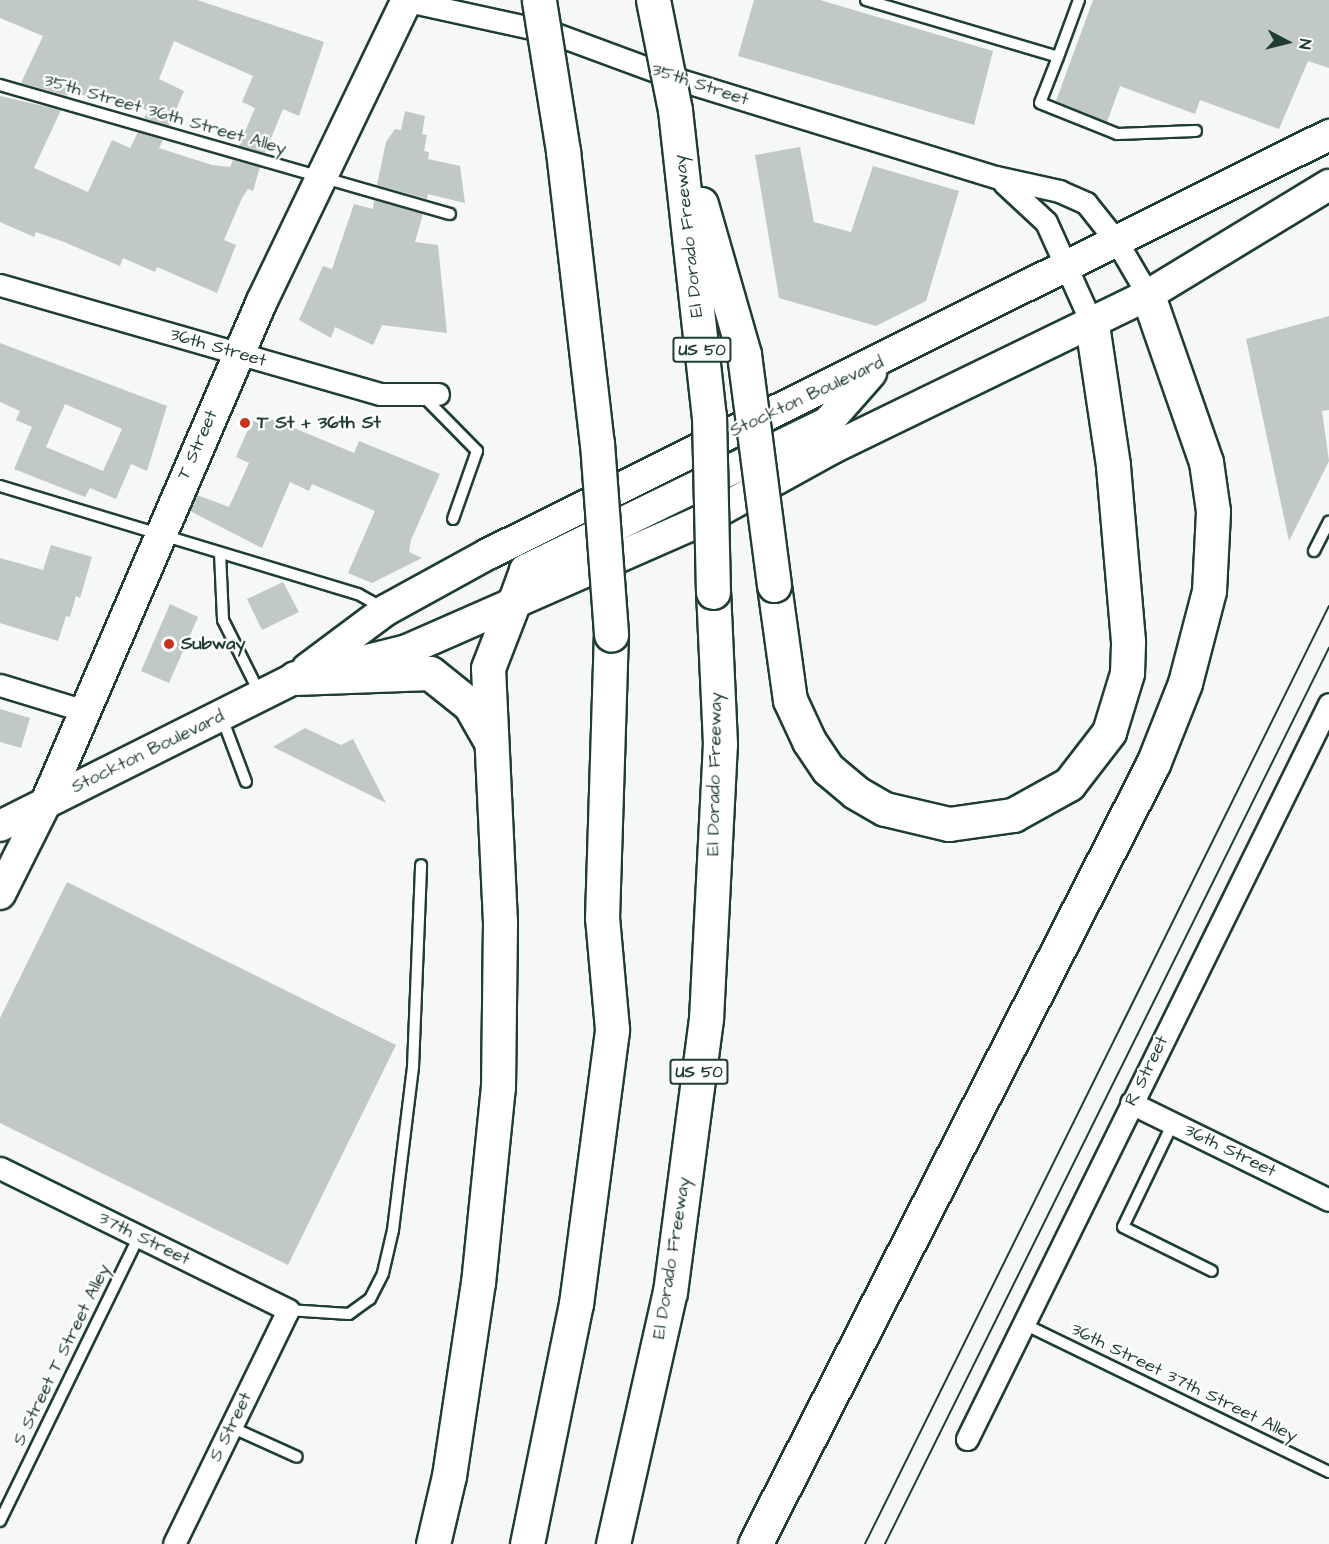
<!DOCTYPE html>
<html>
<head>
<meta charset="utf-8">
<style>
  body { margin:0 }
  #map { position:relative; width:1329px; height:1544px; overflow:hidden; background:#f6f7f7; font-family:"Architects Daughter",sans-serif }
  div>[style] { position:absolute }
  .building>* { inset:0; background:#c0c9c6 }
  .roads { filter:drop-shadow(2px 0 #1f3d34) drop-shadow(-2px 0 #1f3d34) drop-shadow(0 2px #1f3d34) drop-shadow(0 -2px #1f3d34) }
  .lane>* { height:10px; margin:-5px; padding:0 5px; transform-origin:5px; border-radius:5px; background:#fff }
  .street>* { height:21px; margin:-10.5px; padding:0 10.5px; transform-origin:10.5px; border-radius:10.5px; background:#fff }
  .secondary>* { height:30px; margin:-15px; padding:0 15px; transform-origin:15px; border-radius:15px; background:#fff }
  .highway>* { height:33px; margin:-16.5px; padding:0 16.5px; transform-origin:16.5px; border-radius:16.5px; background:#fff }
  .tram>* { height:1.5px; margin:-0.75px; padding:0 0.75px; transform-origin:0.75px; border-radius:0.75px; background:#1f3d34 }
  .bridges { filter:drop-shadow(2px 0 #1f3d34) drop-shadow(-2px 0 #1f3d34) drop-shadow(0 2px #1f3d34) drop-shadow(0 -2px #1f3d34) }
  .highway-bridge>* { height:33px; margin:-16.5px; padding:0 16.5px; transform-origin:16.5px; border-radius:16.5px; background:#fff }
  .dots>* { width:16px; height:16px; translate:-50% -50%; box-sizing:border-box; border:3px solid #fff; border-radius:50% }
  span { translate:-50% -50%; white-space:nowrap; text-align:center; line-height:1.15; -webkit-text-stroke:4.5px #fff; paint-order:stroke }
  .shield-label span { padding:2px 4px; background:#fff; border:2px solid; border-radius:4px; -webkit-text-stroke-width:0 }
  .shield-label { font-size:16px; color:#1f3d34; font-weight:700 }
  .street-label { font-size:18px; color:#1f3d34 }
  .poi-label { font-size:18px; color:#1f3d34; font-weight:700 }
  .left { translate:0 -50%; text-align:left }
  .north { position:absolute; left:1257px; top:12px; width:60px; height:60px; -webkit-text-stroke:4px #fff; paint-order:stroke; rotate:97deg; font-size:16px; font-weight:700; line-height:24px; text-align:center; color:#1f3d34 }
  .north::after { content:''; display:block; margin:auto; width:21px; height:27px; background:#1f3d34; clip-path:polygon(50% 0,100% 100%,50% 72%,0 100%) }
</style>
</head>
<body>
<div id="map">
  <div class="building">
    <i style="clip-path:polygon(0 0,197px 0,324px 42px,299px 116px,283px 109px,265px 153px,239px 146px,255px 108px,242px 102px,253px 76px,174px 41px,159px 79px,184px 91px,169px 126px,144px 118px,148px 111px,90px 85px,85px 96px,70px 90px,67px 96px,21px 83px,43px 36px,0 18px)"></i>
    <i style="clip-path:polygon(754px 0,820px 0,993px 51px,974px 125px,738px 56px)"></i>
    <i style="clip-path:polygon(1093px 0,1329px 0,1329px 68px,1308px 61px,1279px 129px,1200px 100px,1195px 114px,1120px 86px,1107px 122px,1056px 101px)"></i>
    <i style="clip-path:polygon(0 96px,61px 110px,34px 168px,88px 192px,112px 140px,130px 148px,138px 132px,163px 140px,159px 148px,212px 165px,230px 167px,233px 160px,260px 167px,253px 191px,248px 189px,242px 198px,224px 240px,236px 245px,217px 293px,157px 267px,155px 272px,123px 258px,120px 266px,64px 242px,36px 232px,34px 237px,0 222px)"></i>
    <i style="clip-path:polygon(405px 111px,425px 116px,422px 134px,427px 135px,424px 151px,429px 152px,428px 159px,460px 166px,465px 203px,428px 194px,427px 199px,377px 185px,386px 142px,395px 129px,401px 130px)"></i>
    <i style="clip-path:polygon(800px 147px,814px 222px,851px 232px,873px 166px,959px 191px,926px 301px,876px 326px,779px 298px,755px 155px)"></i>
    <i style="clip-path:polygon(374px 200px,423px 214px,415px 242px,438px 245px,447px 333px,382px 325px,373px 345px,335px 327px,331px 338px,299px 320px,323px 266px,332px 269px,354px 204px,373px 209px)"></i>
    <i style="clip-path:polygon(1329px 316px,1329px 410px,1322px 411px,1329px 461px,1289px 541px,1246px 339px)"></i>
    <i style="clip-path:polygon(evenodd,0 343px,167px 406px,147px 471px,131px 464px,116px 499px,90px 488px,85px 497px,14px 469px,32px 427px,16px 420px,20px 411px,0 402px,0 343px,65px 404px,122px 429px,103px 471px,46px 447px,65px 404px)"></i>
    <i style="clip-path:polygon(252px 420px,263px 425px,266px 420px,275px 420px,354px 453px,359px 441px,440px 474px,411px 540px,409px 552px,422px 558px,372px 583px,348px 573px,375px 511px,312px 484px,309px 491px,290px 482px,262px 548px,190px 511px,197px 495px,229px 507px,249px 463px,236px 457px)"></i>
    <i style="clip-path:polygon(51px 545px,92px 557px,80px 598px,76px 596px,70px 617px,66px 616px,58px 641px,0 623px,0 558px,43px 570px)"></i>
    <i style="clip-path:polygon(283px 582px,299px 612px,262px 630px,247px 599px)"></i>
    <i style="clip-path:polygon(170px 604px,198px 617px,169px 683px,141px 671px)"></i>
    <i style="clip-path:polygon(0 709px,30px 718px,21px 748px,0 742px)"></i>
    <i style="clip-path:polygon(305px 728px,341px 745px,353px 739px,386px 803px,273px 747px)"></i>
    <i style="clip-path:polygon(67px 882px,396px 1045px,288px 1265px,0 1123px,0 1018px)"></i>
  </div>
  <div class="roads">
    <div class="lane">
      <i style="left:866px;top:0;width:200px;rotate:16.5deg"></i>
      <i style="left:1058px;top:57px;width:61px;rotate:-69.8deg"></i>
      <i style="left:1058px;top:57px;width:49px;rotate:111.4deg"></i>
      <i style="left:1040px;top:103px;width:83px;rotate:21.9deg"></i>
      <i style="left:1117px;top:134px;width:79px;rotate:-2.2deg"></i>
      <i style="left:0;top:85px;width:468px;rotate:16deg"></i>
      <i style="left:421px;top:394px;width:80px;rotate:45.5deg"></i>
      <i style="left:477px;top:451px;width:72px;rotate:109.4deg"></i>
      <i style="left:0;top:486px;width:374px;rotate:16.8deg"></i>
      <i style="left:358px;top:594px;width:29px;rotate:29deg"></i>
      <i style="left:1314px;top:551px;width:33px;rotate:-63deg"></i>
      <i style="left:220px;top:553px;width:67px;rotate:87.4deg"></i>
      <i style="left:223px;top:620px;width:83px;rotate:63.4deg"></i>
      <i style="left:222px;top:718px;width:68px;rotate:69.4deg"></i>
      <i style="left:1173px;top:1123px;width:115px;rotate:115.7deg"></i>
      <i style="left:1123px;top:1227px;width:99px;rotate:26.3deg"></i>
      <i style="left:288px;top:1310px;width:61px;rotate:3.8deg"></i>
      <i style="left:349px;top:1314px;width:26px;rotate:-36deg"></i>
      <i style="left:370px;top:1299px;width:29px;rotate:-63deg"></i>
      <i style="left:383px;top:1273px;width:44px;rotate:-76.9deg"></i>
      <i style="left:393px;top:1230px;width:164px;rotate:-83deg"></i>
      <i style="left:413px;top:1067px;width:202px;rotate:-87.7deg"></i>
      <i style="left:1024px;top:1324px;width:339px;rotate:25.9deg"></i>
      <i style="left:231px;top:1427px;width:72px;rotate:24.4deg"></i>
      <i style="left:0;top:1521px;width:317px;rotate:-64deg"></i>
    </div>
    <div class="street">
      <i style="left:403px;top:0;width:150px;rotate:12.3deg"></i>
      <i style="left:550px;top:32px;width:135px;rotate:20.3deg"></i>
      <i style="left:677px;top:79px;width:334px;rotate:17.1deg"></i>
      <i style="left:996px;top:177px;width:65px;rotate:12.5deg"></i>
      <i style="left:1059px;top:191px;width:30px;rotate:24deg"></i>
      <i style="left:1086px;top:203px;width:50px;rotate:51.5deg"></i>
      <i style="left:1117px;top:242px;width:61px;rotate:59.7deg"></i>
      <i style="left:1004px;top:183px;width:57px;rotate:42.9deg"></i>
      <i style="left:1046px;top:222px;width:112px;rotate:65.7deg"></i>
      <i style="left:0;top:285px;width:395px;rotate:16deg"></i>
      <i style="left:380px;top:394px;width:58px"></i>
      <i style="left:0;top:685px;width:86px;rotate:17deg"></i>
      <i style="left:1131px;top:1103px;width:220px;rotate:26.1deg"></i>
      <i style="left:0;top:1168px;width:321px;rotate:26.2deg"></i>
      <i style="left:288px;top:1310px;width:260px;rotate:116deg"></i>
      <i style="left:967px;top:1439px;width:819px;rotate:-63.78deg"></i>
    </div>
    <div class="secondary">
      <i style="left:514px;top:601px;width:33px;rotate:-70deg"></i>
      <i style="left:525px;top:570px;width:336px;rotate:-26deg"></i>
      <i style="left:827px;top:423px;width:67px;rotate:-48.7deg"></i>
      <i style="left:307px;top:669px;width:99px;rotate:-36.8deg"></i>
      <i style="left:386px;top:610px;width:116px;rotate:-28.8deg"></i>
      <i style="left:488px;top:554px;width:940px;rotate:-26.48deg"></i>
      <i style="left:0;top:826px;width:330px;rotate:-26.6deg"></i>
      <i style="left:295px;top:678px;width:115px;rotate:-14deg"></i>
      <i style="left:407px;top:650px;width:317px;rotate:-23.7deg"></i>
      <i style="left:697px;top:523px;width:155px;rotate:-28.9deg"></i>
      <i style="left:833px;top:448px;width:350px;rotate:-25.9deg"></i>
      <i style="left:1148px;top:295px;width:212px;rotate:-31.3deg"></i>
      <i style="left:0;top:894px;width:103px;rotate:-63.4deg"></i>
      <i style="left:46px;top:802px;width:546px;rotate:-66.68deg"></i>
      <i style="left:262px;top:301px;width:334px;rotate:-64.3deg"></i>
    </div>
    <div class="highway">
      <i style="left:774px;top:585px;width:116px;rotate:82.1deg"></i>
      <i style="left:790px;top:700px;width:45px;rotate:65.1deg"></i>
      <i style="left:809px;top:741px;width:34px;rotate:56deg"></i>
      <i style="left:828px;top:769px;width:35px;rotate:40deg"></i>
      <i style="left:855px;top:792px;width:34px;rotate:30deg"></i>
      <i style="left:885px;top:809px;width:66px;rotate:13.2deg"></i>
      <i style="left:949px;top:824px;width:65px;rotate:-8deg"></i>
      <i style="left:1013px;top:815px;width:64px;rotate:-29deg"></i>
      <i style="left:1069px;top:784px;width:66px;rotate:-52.4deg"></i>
      <i style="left:1109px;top:732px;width:62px;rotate:-73deg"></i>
      <i style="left:1127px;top:673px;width:32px;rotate:-88deg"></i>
      <i style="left:1128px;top:641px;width:177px;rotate:-94.9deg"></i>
      <i style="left:1113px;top:465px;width:143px;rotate:-98.5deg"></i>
      <i style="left:295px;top:678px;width:135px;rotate:-2.1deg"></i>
      <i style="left:430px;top:673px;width:51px;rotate:38.7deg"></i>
      <i style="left:470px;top:705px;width:43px;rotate:60.4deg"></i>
      <i style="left:433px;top:1544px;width:70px;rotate:-76.8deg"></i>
      <i style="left:449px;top:1476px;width:195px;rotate:-81.5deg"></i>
      <i style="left:478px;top:1283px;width:197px;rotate:-84.2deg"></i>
      <i style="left:498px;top:1087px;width:165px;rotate:-89.3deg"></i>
      <i style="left:500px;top:922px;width:254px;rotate:-92.7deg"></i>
      <i style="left:488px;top:668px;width:72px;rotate:-68.8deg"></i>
      <i style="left:527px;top:1544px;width:245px;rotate:-78.5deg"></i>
      <i style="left:576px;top:1304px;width:277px;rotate:-82.5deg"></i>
      <i style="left:612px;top:1029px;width:111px;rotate:-95.1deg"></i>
      <i style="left:602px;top:918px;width:284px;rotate:-88.2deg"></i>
      <i style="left:613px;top:1544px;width:258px;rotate:-77.3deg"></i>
      <i style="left:670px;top:1292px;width:275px;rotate:-82.5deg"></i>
      <i style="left:706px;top:1019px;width:275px;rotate:-87.1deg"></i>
      <i style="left:720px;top:744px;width:152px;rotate:-92.6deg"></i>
      <i style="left:755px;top:1544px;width:876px;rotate:-62.97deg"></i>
      <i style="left:1153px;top:764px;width:87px;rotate:-68.4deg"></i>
      <i style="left:1185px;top:683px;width:95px;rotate:-75.4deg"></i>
      <i style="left:1209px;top:591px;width:80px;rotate:-87.1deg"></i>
      <i style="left:1213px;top:511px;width:49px;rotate:-98.1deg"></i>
      <i style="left:1206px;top:462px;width:177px;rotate:-109.2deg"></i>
    </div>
  </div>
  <div class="tram">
    <i style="left:865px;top:1544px;width:1046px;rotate:-63.68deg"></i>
    <i style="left:885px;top:1544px;width:1000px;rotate:-63.64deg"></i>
  </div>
  <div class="bridges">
    <div class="highway-bridge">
      <i style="left:653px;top:0;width:112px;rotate:78.7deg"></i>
      <i style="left:675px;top:110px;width:308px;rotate:83.7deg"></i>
      <i style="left:709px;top:416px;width:176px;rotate:88.7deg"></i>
      <i style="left:539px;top:1px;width:152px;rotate:80.9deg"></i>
      <i style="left:563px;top:151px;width:294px;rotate:83.4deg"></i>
      <i style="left:597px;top:443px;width:192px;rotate:85.8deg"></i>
      <i style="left:701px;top:204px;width:156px;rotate:74deg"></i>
      <i style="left:744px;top:354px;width:233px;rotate:82.6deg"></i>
    </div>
  </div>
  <div class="dots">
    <i style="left:245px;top:423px;background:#c8321e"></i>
    <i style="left:169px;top:644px;background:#c8321e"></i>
  </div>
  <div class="shield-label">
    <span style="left:702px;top:350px">US 50</span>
    <span style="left:699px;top:1072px">US 50</span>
  </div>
  <div class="street-label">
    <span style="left:700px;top:85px;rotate:18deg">35th Street</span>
    <span style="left:165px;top:115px;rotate:16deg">35th Street 36th Street Alley</span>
    <span style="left:689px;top:236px;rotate:-96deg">El Dorado Freeway</span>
    <span style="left:218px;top:348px;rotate:16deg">36th Street</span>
    <span style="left:807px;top:397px;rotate:-25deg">Stockton Boulevard</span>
    <span style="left:198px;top:445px;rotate:-66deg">T Street</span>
    <span style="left:148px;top:752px;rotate:-26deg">Stockton Boulevard</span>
    <span style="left:715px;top:774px;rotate:-89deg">El Dorado Freeway</span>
    <span style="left:1147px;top:1071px;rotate:-64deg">R Street</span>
    <span style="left:1230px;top:1151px;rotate:26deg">36th Street</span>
    <span style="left:144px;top:1239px;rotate:26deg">37th Street</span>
    <span style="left:672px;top:1258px;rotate:-81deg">El Dorado Freeway</span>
    <span style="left:62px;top:1355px;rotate:-64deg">S Street T Street Alley</span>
    <span style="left:1184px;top:1383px;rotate:26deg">36th Street 37th Street Alley</span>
    <span style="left:231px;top:1427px;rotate:-64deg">S Street</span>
  </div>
  <div class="poi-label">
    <span class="left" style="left:257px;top:423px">T St + 36th St</span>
    <span class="left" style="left:181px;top:644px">Subway</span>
  </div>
  <div class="north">N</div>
</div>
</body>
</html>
